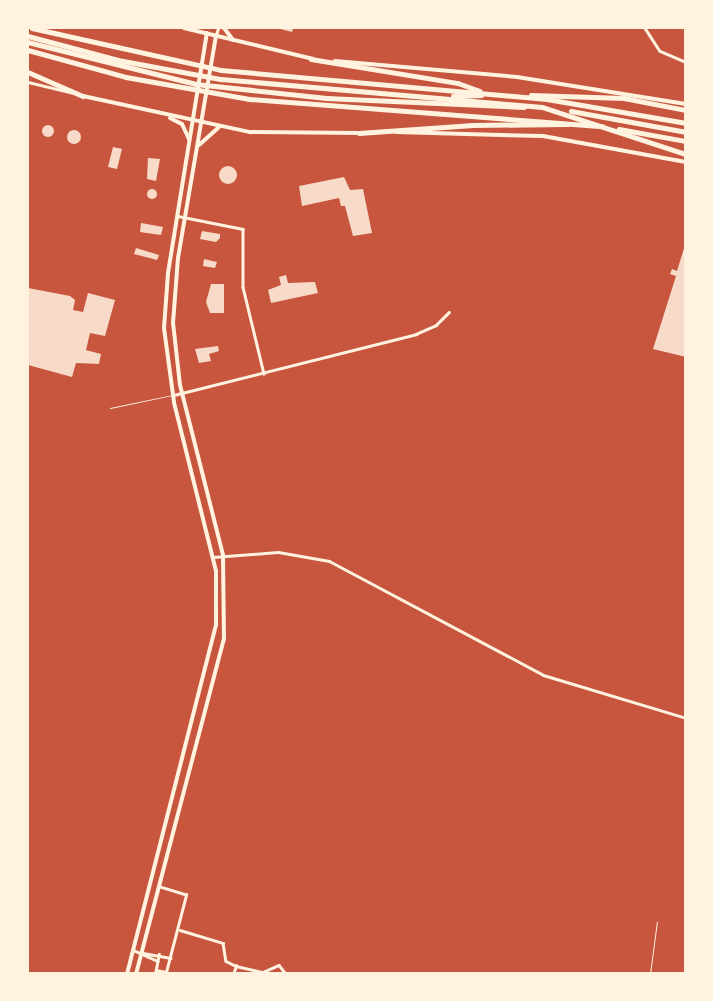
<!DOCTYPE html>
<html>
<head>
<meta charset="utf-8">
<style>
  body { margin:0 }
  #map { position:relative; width:713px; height:1001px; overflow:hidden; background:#c8553d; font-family:"Source Sans 3",sans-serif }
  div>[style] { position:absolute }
  .building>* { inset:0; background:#f7dbc8 }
  .round { border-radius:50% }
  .service>* { height:1px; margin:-0.5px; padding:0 0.5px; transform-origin:0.5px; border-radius:0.5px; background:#fff3e0 }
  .minor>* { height:2.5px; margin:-1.25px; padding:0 1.25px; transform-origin:1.25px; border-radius:1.25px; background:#fff3e0 }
  .tertiary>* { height:3px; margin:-1.5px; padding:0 1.5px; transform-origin:1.5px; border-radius:1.5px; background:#fff3e0 }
  .secondary>* { height:4px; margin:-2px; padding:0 2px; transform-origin:2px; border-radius:2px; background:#fff3e0 }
  .motorway>* { height:4.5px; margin:-2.25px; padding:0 2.25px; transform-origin:2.25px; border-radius:2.25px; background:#fff3e0 }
  span { translate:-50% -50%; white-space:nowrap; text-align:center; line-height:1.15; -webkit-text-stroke:4px #fff3e0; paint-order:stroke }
  .frame { position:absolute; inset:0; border:29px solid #fff3e0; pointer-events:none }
</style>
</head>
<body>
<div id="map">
  <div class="building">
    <i style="clip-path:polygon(277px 28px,293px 28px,292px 32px)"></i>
    <i class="round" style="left:42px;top:125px;width:12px;height:12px"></i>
    <i class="round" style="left:67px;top:130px;width:14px;height:14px"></i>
    <i style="clip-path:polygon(113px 147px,122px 149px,117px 169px,108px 167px)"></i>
    <i style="clip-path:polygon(148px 158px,160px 159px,156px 181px,147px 179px)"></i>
    <i class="round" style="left:219px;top:166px;width:18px;height:18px"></i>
    <i style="clip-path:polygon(344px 177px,350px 190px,363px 189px,372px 233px,353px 236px,345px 206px,341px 206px,339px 198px,302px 206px,299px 186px)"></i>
    <i class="round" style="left:147px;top:189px;width:10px;height:10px"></i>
    <i style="clip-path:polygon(141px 223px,163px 227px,161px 235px,140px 232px)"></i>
    <i style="clip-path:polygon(202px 231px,220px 234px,220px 238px,216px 242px,200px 239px)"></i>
    <i style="clip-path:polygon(685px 245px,686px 245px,686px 357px,653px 349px,676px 276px,670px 274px,672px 269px,677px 271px)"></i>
    <i style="clip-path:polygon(136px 248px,159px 255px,157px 260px,134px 254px)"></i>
    <i style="clip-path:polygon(204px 259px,217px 262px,215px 268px,203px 266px)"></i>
    <i style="clip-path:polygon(286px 275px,288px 283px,315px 282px,318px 293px,271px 303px,268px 290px,281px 285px,279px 277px)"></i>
    <i style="clip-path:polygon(211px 284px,224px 284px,224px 313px,210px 313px,206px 302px)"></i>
    <i style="clip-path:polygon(28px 288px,70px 296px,75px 300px,73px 310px,83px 312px,88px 293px,115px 300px,105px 336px,90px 333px,86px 350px,101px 354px,99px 364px,76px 363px,72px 377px,28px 365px)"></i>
    <i style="clip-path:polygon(218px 346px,219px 351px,209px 354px,211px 361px,199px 363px,195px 349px)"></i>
  </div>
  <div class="service">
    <i style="left:110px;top:408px;width:63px;rotate:-11.8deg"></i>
    <i style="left:650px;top:974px;width:53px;rotate:-82.5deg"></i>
  </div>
  <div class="minor">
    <i style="left:645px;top:28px;width:27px;rotate:57deg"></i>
    <i style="left:660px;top:51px;width:28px;rotate:23deg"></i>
    <i style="left:178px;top:216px;width:66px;rotate:11.3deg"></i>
    <i style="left:243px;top:229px;width:58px;rotate:90deg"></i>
    <i style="left:243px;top:287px;width:89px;rotate:76.4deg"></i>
    <i style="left:174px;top:395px;width:250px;rotate:-14.1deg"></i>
    <i style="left:416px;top:334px;width:22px;rotate:-24deg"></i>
    <i style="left:436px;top:325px;width:18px;rotate:-45deg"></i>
    <i style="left:180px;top:930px;width:45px;rotate:16.8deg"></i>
    <i style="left:223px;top:943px;width:18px;rotate:81deg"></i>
    <i style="left:226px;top:961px;width:11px;rotate:27deg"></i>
    <i style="left:236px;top:966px;width:28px;rotate:13deg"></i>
    <i style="left:263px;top:972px;width:17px;rotate:-24deg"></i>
    <i style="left:279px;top:965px;width:11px;rotate:52deg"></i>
    <i style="left:133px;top:950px;width:27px;rotate:24deg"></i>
    <i style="left:143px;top:953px;width:28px;rotate:10deg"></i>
    <i style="left:156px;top:970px;width:10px;rotate:11deg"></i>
    <i style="left:166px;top:972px;width:80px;rotate:-75.4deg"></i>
    <i style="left:186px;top:895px;width:28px;rotate:-163deg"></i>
    <i style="left:155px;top:974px;width:20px;rotate:-79deg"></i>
    <i style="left:233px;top:974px;width:9px;rotate:-69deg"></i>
  </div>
  <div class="tertiary">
    <i style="left:216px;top:35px;width:7px;rotate:-74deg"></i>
    <i style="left:28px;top:82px;width:46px;rotate:13.7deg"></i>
    <i style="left:213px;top:557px;width:65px;rotate:-4.4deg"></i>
    <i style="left:278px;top:552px;width:52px;rotate:10deg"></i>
    <i style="left:329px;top:561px;width:242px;rotate:28deg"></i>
    <i style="left:543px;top:675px;width:149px;rotate:16.7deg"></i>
  </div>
  <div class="secondary">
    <i style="left:184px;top:28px;width:133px;rotate:13.5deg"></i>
    <i style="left:224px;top:28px;width:15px;rotate:53deg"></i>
    <i style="left:335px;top:61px;width:183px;rotate:5deg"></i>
    <i style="left:517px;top:77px;width:171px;rotate:9.1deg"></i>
    <i style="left:83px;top:96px;width:171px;rotate:12.2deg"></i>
    <i style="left:250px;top:132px;width:112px;rotate:0.5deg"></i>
    <i style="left:170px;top:118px;width:13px;rotate:27deg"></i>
    <i style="left:182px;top:124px;width:17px;rotate:65deg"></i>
    <i style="left:396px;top:132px;width:147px;rotate:1.6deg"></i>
    <i style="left:543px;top:136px;width:145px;rotate:10.3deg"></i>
    <i style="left:199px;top:145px;width:27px;rotate:-42deg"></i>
    <i style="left:127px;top:974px;width:361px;rotate:-75.7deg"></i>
    <i style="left:216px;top:624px;width:53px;rotate:-90deg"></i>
    <i style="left:216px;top:571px;width:174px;rotate:-104deg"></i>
    <i style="left:174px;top:402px;width:75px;rotate:-97.7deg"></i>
    <i style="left:164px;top:328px;width:55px;rotate:-85.8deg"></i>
    <i style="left:168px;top:273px;width:243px;rotate:-80.8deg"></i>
    <i style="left:136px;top:974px;width:346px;rotate:-75.3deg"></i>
    <i style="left:224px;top:639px;width:84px;rotate:-90.7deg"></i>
    <i style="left:223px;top:555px;width:175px;rotate:-104.2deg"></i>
    <i style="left:180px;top:385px;width:62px;rotate:-96.4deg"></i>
    <i style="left:173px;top:323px;width:65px;rotate:-85.6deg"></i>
    <i style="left:178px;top:258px;width:226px;rotate:-80.3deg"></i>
  </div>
  <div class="motorway">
    <i style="left:32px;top:28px;width:194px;rotate:12.5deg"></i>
    <i style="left:221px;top:70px;width:327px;rotate:5.1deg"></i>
    <i style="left:547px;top:99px;width:141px;rotate:9.8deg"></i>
    <i style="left:28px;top:36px;width:93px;rotate:14.9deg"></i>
    <i style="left:118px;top:60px;width:105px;rotate:10.5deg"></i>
    <i style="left:221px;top:79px;width:322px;rotate:5deg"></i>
    <i style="left:542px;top:107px;width:151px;rotate:18.1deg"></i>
    <i style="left:28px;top:42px;width:173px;rotate:14deg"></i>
    <i style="left:196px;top:84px;width:131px;rotate:6.1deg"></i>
    <i style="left:326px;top:98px;width:198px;rotate:2.6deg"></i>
    <i style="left:28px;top:50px;width:102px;rotate:15.4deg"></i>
    <i style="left:126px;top:77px;width:125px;rotate:10.1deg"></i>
    <i style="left:249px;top:99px;width:354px;rotate:4.4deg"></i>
    <i style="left:311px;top:59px;width:149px;rotate:9.3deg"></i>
    <i style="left:458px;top:83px;width:23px;rotate:20deg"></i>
    <i style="left:28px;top:72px;width:60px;rotate:23.6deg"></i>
    <i style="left:531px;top:95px;width:93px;rotate:1.8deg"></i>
    <i style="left:624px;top:98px;width:63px;rotate:11deg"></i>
    <i style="left:453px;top:96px;width:28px;rotate:-2deg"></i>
    <i style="left:571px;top:111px;width:117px;rotate:10.3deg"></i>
    <i style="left:619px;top:129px;width:68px;rotate:10.2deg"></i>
    <i style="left:359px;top:133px;width:114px;rotate:-4deg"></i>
    <i style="left:473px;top:125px;width:94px;rotate:-0.6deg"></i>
  </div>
  <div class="frame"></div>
</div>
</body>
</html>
